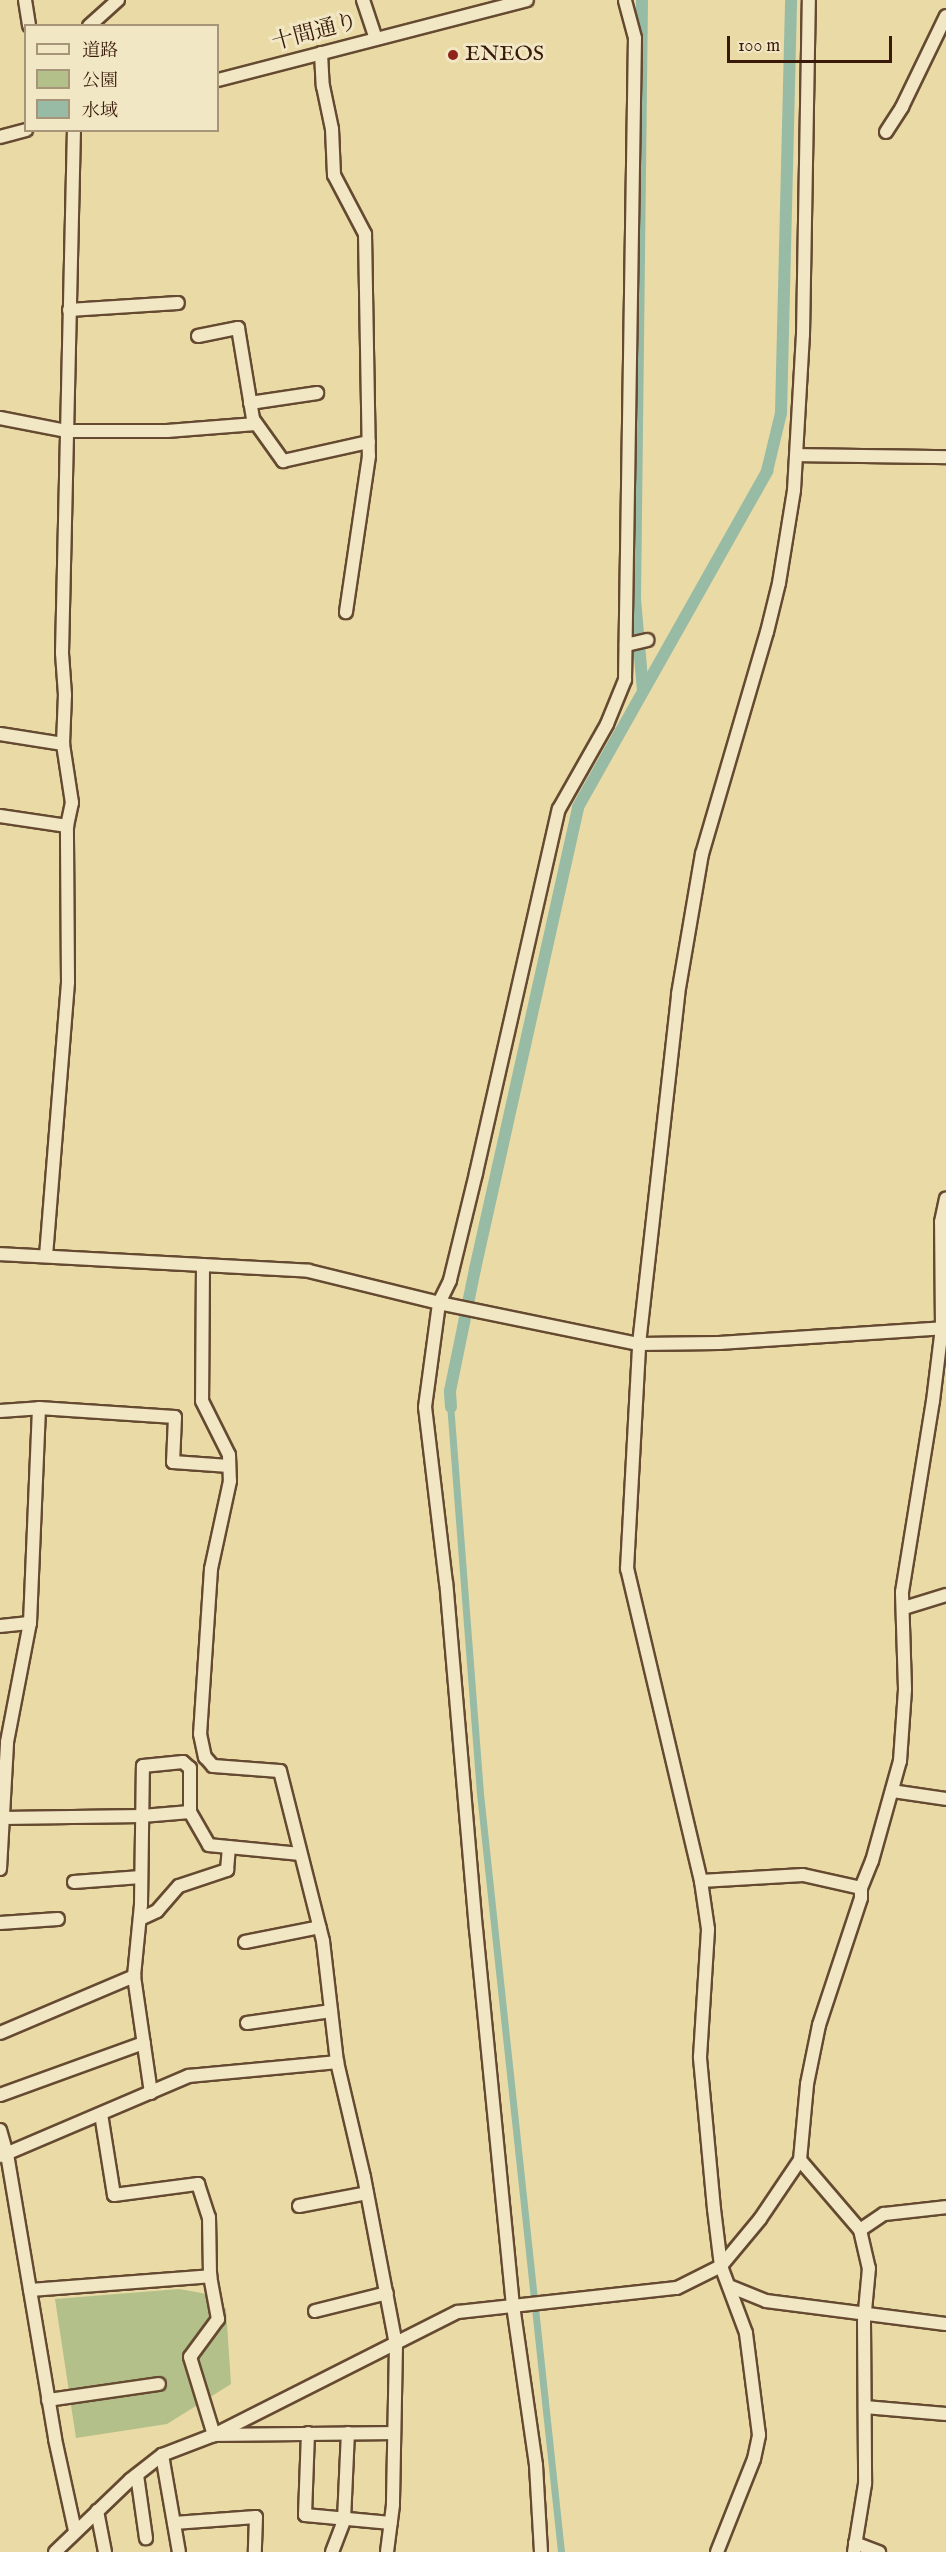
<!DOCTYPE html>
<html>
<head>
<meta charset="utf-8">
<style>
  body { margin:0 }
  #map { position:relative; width:946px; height:2552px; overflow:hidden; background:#e9daa6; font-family:"IM FELL English","Noto Serif JP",serif }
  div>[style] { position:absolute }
  .green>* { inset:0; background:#b3c089 }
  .water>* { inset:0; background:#97bba5 }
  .canal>* { height:12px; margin:-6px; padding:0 6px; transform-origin:6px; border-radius:6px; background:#97bba5 }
  .roads { filter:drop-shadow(2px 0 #654a31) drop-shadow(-2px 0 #654a31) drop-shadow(0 2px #654a31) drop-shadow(0 -2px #654a31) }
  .minor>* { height:12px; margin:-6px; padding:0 6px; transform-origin:6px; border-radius:6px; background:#f1e7c5 }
  .dots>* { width:16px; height:16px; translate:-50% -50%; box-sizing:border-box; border:3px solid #f1e7c5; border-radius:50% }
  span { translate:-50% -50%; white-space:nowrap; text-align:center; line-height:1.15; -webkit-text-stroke:6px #f1e7c5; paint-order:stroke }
  .street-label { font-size:22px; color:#391a0a }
  .poi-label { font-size:22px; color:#391a0a }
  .left { translate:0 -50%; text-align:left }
  .legend { position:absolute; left:24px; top:24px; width:195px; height:108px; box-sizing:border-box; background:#f1e7c5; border:2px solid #a7957a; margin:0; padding:8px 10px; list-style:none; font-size:18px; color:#391a0a }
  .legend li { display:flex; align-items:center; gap:12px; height:30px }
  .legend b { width:30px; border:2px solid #a7957a }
  .scale { position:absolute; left:727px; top:36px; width:165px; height:27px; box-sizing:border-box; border:3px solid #391a0a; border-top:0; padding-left:8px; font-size:18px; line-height:21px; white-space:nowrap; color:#391a0a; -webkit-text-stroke:4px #f1e7c5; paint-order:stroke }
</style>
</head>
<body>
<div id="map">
  <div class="green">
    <i style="clip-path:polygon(179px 2289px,207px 2294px,226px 2309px,231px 2384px,167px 2424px,76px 2438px,55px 2299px)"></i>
  </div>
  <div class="water">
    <i style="clip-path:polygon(446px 1391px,453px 1391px,484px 1794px,565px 2552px,558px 2552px,477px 1794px)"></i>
  </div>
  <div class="canal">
    <i style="left:642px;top:0;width:599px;rotate:90.67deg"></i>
    <i style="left:635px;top:599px;width:91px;rotate:85deg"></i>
    <i style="left:451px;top:1407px;width:16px;rotate:-94deg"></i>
    <i style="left:450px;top:1391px;width:125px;rotate:-78.4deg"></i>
    <i style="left:475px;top:1269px;width:473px;rotate:-77.4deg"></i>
    <i style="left:578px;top:807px;width:386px;rotate:-60.6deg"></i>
    <i style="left:767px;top:471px;width:60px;rotate:-76.4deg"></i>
    <i style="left:781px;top:413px;width:413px;rotate:-88.6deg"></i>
  </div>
  <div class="roads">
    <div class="minor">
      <i style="left:25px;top:0;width:26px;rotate:81deg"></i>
      <i style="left:363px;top:0;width:41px;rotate:71.6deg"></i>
      <i style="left:89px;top:26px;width:39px;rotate:-42deg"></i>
      <i style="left:321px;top:53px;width:33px;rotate:87deg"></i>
      <i style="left:323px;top:86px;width:44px;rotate:78.2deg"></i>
      <i style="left:332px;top:129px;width:46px;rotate:87.5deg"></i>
      <i style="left:334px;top:175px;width:67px;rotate:62.3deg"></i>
      <i style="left:365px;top:234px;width:222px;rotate:89deg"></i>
      <i style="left:369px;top:456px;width:158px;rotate:98.4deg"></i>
      <i style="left:218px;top:80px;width:319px;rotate:-14.5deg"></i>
      <i style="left:886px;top:132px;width:30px;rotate:-57deg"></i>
      <i style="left:902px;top:107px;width:101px;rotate:-64.2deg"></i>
      <i style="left:0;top:137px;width:27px;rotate:-15deg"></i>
      <i style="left:69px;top:310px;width:109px;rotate:-3.7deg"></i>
      <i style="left:198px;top:336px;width:41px;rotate:-11.3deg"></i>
      <i style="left:238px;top:328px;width:92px;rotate:80.6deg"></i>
      <i style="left:253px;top:419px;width:52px;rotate:54.5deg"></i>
      <i style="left:283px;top:461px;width:88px;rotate:-12.5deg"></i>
      <i style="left:250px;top:403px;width:68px;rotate:-8.5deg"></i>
      <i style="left:0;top:418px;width:67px;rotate:11.1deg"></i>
      <i style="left:66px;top:431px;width:101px"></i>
      <i style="left:167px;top:431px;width:89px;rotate:-4.5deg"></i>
      <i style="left:797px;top:455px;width:149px;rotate:0.8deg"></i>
      <i style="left:626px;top:645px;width:22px;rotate:-13deg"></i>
      <i style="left:0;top:734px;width:64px;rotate:9deg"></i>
      <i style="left:0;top:816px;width:68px;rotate:8.5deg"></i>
      <i style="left:0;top:1254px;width:309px;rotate:3.1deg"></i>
      <i style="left:309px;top:1271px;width:134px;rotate:13.8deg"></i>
      <i style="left:439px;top:1303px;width:204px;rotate:11.6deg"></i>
      <i style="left:639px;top:1344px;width:80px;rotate:-0.7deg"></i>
      <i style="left:719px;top:1343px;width:224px;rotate:-3.8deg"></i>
      <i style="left:46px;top:1256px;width:275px;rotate:-85.4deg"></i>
      <i style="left:68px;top:982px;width:156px;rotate:-90.4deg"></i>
      <i style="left:67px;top:826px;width:24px;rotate:-78deg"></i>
      <i style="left:72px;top:803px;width:60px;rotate:-98.7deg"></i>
      <i style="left:63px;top:744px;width:49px;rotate:-87.7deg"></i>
      <i style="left:65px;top:695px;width:42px;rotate:-94.1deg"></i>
      <i style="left:62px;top:653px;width:523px;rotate:-88.69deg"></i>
      <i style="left:203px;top:1265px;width:136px;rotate:90.4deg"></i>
      <i style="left:202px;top:1401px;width:60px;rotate:63.4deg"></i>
      <i style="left:229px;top:1455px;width:26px;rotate:88deg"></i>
      <i style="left:230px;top:1481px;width:90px;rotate:102.2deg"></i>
      <i style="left:211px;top:1569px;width:165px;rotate:93.8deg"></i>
      <i style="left:200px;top:1734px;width:24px;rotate:78deg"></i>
      <i style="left:205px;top:1757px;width:12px;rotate:48deg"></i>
      <i style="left:213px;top:1766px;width:67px;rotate:4.3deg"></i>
      <i style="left:280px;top:1771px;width:175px;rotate:75.8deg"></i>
      <i style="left:323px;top:1941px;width:122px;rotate:83.4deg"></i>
      <i style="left:337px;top:2062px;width:118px;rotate:76.8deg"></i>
      <i style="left:364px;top:2177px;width:171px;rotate:79.2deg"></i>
      <i style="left:396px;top:2345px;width:160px;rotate:91.1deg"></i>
      <i style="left:393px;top:2505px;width:47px;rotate:97.3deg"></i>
      <i style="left:0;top:1411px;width:39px;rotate:-4deg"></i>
      <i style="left:39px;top:1408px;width:136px;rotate:3.8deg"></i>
      <i style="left:175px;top:1417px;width:45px;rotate:92.5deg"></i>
      <i style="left:173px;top:1462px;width:56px;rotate:4.1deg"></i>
      <i style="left:904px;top:1608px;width:44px;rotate:-17.2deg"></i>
      <i style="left:0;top:1626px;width:30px;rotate:-6deg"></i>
      <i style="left:892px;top:1791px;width:55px;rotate:8.4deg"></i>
      <i style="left:2px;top:1818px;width:140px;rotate:-0.8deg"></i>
      <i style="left:142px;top:1816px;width:48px;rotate:-4.8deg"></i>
      <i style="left:0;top:1869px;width:127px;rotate:-86.8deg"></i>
      <i style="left:7px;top:1742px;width:121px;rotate:-79.1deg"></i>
      <i style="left:30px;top:1623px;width:215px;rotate:-87.6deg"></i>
      <i style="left:701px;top:1881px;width:102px;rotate:-3.4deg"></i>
      <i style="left:803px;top:1875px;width:59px;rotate:12.6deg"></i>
      <i style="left:74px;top:1882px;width:67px;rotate:-4.3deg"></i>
      <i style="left:140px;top:1919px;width:19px;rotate:-25deg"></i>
      <i style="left:157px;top:1911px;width:33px;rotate:-49deg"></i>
      <i style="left:179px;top:1886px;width:51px;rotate:-18.4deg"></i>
      <i style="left:227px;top:1870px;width:23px;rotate:-85deg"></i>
      <i style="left:0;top:1923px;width:58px;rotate:-3.9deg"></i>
      <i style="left:245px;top:1942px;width:76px;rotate:-11.3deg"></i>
      <i style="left:247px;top:2023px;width:85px;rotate:-8.1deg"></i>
      <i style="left:0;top:2033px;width:146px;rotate:-23deg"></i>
      <i style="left:151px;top:2093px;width:118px;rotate:-98.3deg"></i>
      <i style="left:134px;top:1976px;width:72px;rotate:-84.4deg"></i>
      <i style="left:141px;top:1904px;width:138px;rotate:-89.2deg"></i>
      <i style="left:143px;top:1766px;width:40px;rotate:-5.7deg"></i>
      <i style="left:183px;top:1762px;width:9px;rotate:41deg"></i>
      <i style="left:190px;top:1768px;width:44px;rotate:90deg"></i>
      <i style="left:190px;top:1812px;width:38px;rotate:60deg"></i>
      <i style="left:209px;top:1845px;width:91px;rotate:5.6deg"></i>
      <i style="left:0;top:2095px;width:153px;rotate:-19.9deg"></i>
      <i style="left:101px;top:2114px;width:82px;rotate:80.9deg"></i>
      <i style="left:114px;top:2195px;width:85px;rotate:-7.5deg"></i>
      <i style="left:198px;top:2184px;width:35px;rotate:72deg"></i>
      <i style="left:209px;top:2217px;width:59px;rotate:89deg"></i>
      <i style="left:210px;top:2276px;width:44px;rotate:79.5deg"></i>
      <i style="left:218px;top:2319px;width:47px;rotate:126.4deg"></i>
      <i style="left:190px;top:2357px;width:82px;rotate:72.9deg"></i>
      <i style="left:214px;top:2435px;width:179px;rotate:-0.6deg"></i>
      <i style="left:0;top:2130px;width:25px;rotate:74deg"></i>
      <i style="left:7px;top:2154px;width:289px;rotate:80.4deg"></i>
      <i style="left:55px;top:2439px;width:94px;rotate:77.7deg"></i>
      <i style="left:1px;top:2156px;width:204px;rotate:-23.1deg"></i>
      <i style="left:189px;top:2076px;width:149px;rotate:-5.4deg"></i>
      <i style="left:800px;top:2160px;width:92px;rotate:49.4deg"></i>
      <i style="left:860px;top:2230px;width:39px;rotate:77deg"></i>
      <i style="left:869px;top:2268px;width:54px;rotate:95.3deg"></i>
      <i style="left:864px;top:2322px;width:162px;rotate:89.6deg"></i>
      <i style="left:865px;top:2484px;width:69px;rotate:99.2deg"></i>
      <i style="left:299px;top:2206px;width:69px;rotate:-10.8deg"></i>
      <i style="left:860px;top:2230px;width:29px;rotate:-34deg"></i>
      <i style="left:884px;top:2214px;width:62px;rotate:-6.4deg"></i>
      <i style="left:729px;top:2286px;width:40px;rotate:22deg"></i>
      <i style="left:766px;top:2301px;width:181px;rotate:7.3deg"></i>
      <i style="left:30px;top:2290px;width:181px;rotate:-4.4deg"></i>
      <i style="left:315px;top:2311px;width:74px;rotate:-14deg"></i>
      <i style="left:48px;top:2400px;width:112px;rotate:-8.2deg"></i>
      <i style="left:865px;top:2407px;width:81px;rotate:4.9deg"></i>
      <i style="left:308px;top:2433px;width:82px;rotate:92.1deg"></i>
      <i style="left:305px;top:2515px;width:86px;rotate:5.3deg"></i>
      <i style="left:162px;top:2455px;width:98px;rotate:80.1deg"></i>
      <i style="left:137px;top:2475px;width:64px;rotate:81.9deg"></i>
      <i style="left:97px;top:2511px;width:42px;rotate:79deg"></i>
      <i style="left:174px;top:2523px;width:82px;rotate:-4.2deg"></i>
      <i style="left:256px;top:2517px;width:35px;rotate:92deg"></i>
      <i style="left:855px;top:2543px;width:26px;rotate:21deg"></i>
      <i style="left:55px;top:2552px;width:104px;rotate:-43.8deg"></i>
      <i style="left:130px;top:2480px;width:41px;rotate:-38deg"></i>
      <i style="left:162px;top:2455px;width:56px;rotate:-21deg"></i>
      <i style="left:214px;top:2435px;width:273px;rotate:-26.8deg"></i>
      <i style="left:458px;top:2312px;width:220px;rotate:-6.3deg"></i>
      <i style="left:677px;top:2288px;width:49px;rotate:-26.6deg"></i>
      <i style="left:721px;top:2266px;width:61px;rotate:-50.3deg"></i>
      <i style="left:760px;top:2219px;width:71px;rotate:-55.9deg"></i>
      <i style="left:800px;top:2160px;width:76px;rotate:-84.7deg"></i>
      <i style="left:807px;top:2084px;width:60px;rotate:-78.5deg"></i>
      <i style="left:819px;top:2025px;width:134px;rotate:-71.7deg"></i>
      <i style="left:861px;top:1898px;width:10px;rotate:-90deg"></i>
      <i style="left:861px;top:1888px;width:29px;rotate:-68deg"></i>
      <i style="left:872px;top:1861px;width:104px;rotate:-74.4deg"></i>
      <i style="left:900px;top:1761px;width:72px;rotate:-86deg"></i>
      <i style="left:905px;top:1689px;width:97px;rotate:-91.8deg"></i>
      <i style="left:902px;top:1592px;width:193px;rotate:-80.8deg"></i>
      <i style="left:933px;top:1401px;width:74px;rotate:-83deg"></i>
      <i style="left:942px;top:1328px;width:106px;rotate:-90.5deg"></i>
      <i style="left:941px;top:1222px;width:24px;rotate:-78deg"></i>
      <i style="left:332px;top:2552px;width:34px;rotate:-69deg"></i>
      <i style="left:344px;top:2520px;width:87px;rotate:-87.4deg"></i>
      <i style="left:541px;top:2552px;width:87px;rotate:-93.3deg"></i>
      <i style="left:536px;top:2465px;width:161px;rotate:-98.2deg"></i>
      <i style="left:513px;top:2306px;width:378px;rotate:-95.6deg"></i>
      <i style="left:476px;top:1930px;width:348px;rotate:-94.9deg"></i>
      <i style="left:446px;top:1583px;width:177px;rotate:-96.8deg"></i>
      <i style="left:425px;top:1407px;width:105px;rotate:-82.3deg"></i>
      <i style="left:439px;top:1303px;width:25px;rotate:-64deg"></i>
      <i style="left:450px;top:1280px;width:110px;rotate:-76.3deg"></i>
      <i style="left:476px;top:1173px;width:373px;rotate:-77.2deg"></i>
      <i style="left:559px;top:809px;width:98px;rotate:-60.5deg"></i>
      <i style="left:607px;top:724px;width:48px;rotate:-67.8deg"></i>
      <i style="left:625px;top:680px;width:642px;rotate:-89.11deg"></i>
      <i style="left:635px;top:38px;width:39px;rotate:-105deg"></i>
      <i style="left:717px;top:2552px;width:100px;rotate:-68.3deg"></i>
      <i style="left:754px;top:2459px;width:25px;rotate:-78deg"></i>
      <i style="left:759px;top:2435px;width:103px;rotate:-97.3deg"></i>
      <i style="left:746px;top:2333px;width:72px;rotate:-110.5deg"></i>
      <i style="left:721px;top:2266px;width:57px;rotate:-97deg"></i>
      <i style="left:714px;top:2209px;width:153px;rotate:-95.3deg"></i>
      <i style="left:700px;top:2057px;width:128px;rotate:-86.4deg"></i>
      <i style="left:708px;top:1929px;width:49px;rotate:-98.3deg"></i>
      <i style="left:701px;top:1881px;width:321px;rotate:-103.3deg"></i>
      <i style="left:627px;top:1569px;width:225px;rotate:-86.9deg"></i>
      <i style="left:639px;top:1344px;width:352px;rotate:-83.6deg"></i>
      <i style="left:678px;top:994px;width:142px;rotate:-80.3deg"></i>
      <i style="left:702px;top:854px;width:231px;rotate:-73.7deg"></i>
      <i style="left:767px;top:632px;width:50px;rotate:-76.2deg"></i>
      <i style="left:779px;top:583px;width:94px;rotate:-80.8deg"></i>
      <i style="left:794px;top:490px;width:155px;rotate:-86.7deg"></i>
      <i style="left:803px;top:335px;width:335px;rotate:-89deg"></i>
    </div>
  </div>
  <div class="dots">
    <i style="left:453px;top:55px;background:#8f2418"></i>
  </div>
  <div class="street-label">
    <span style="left:315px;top:33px;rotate:-15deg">十間通り</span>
  </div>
  <div class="poi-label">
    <span class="left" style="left:465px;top:55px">ENEOS</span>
  </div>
  <ul class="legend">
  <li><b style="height:8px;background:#f1e7c5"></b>道路</li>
  <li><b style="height:16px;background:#b3c089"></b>公園</li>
  <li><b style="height:16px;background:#97bba5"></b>水域</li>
  </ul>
  <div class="scale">100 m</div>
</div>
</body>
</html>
